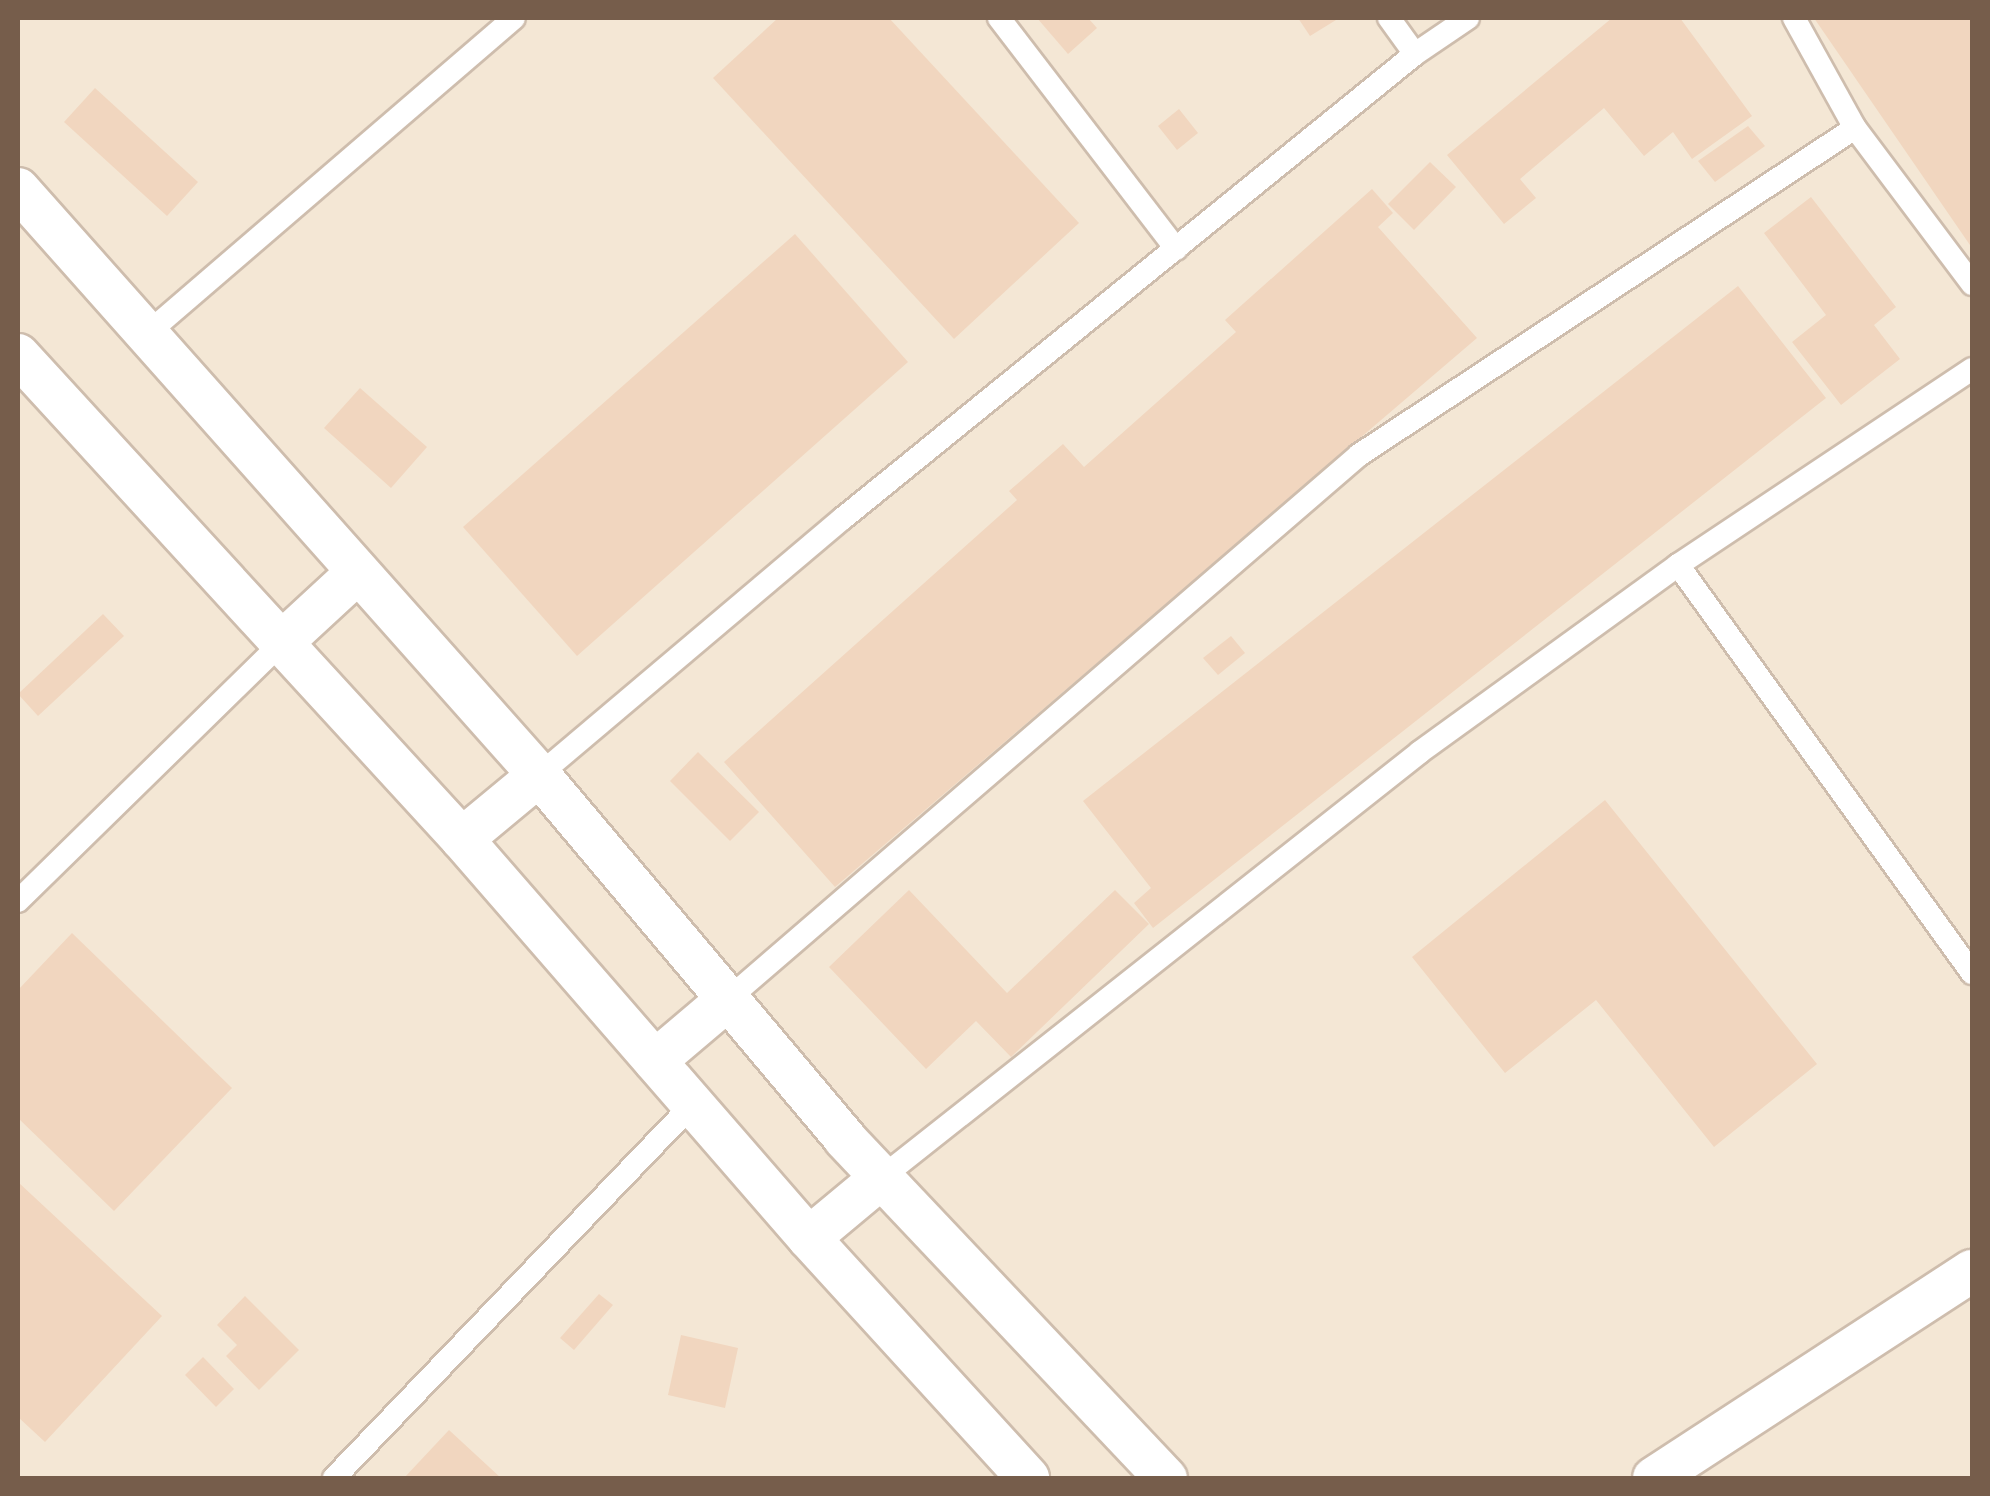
<!DOCTYPE html>
<html>
<head>
<meta charset="utf-8">
<style>
  body { margin:0 }
  #map { position:relative; width:1990px; height:1496px; overflow:hidden; background:#fcf5e7; font-family:Cabin,sans-serif }
  div>[style] { position:absolute }
  .residential>* { inset:0; background:#f4e7d5 }
  .building>* { inset:0; background:#f1d6bf }
  .roads { filter:drop-shadow(2px 0 #cebdad) drop-shadow(-2px 0 #cebdad) drop-shadow(0 2px #cebdad) drop-shadow(0 -2px #cebdad) }
  .lane>* { height:22px; margin:-11px; padding:0 11px; transform-origin:11px; border-radius:11px; background:#fff }
  .street>* { height:42px; margin:-21px; padding:0 21px; transform-origin:21px; border-radius:21px; background:#fff }
  span { translate:-50% -50%; white-space:nowrap; text-align:center; line-height:1.15; -webkit-text-stroke:9px #fff9ed; paint-order:stroke }
  .frame { position:absolute; inset:0; border:20px solid #765d4b; pointer-events:none }
</style>
</head>
<body>
<div id="map">
  <div class="residential">
    <i style="clip-path:polygon(18px 18px,1972px 18px,1972px 1478px,18px 1478px)"></i>
  </div>
  <div class="building">
    <i style="clip-path:polygon(778px 18px,889px 18px,1079px 223px,954px 339px,713px 78px)"></i>
    <i style="clip-path:polygon(1037px 18px,1088px 18px,1097px 28px,1068px 54px)"></i>
    <i style="clip-path:polygon(1298px 18px,1334px 18px,1336px 20px,1310px 36px)"></i>
    <i style="clip-path:polygon(1612px 18px,1680px 18px,1752px 116px,1692px 159px,1673px 132px,1644px 156px,1604px 108px,1520px 179px,1536px 198px,1504px 224px,1447px 155px)"></i>
    <i style="clip-path:polygon(1814px 18px,1972px 18px,1972px 248px)"></i>
    <i style="clip-path:polygon(95px 88px,198px 182px,167px 216px,64px 122px)"></i>
    <i style="clip-path:polygon(1179px 109px,1198px 133px,1177px 150px,1158px 126px)"></i>
    <i style="clip-path:polygon(1748px 126px,1765px 146px,1715px 182px,1698px 161px)"></i>
    <i style="clip-path:polygon(1430px 162px,1456px 187px,1414px 230px,1388px 204px)"></i>
    <i style="clip-path:polygon(1372px 189px,1393px 213px,1378px 227px,1477px 338px,835px 887px,724px 762px,1017px 500px,1009px 491px,1063px 444px,1084px 467px,1236px 332px,1225px 320px)"></i>
    <i style="clip-path:polygon(1811px 197px,1896px 307px,1874px 325px,1900px 359px,1841px 405px,1792px 342px,1826px 315px,1764px 233px)"></i>
    <i style="clip-path:polygon(795px 234px,908px 362px,577px 656px,463px 527px)"></i>
    <i style="clip-path:polygon(1738px 286px,1826px 398px,1153px 928px,1134px 903px,1151px 888px,1083px 801px)"></i>
    <i style="clip-path:polygon(360px 388px,427px 447px,391px 488px,324px 428px)"></i>
    <i style="clip-path:polygon(103px 614px,124px 636px,38px 716px,18px 694px)"></i>
    <i style="clip-path:polygon(1231px 636px,1245px 653px,1218px 675px,1203px 658px)"></i>
    <i style="clip-path:polygon(698px 752px,759px 812px,730px 841px,670px 781px)"></i>
    <i style="clip-path:polygon(1605px 800px,1817px 1064px,1714px 1147px,1596px 1000px,1505px 1073px,1412px 957px)"></i>
    <i style="clip-path:polygon(909px 890px,1007px 993px,1115px 890px,1149px 924px,1011px 1057px,976px 1021px,926px 1069px,829px 967px)"></i>
    <i style="clip-path:polygon(72px 933px,232px 1088px,114px 1211px,18px 1118px,18px 990px)"></i>
    <i style="clip-path:polygon(18px 1182px,162px 1316px,45px 1442px,18px 1417px)"></i>
    <i style="clip-path:polygon(599px 1294px,613px 1305px,574px 1350px,560px 1338px)"></i>
    <i style="clip-path:polygon(245px 1296px,299px 1350px,259px 1390px,226px 1356px,237px 1345px,217px 1325px)"></i>
    <i style="clip-path:polygon(681px 1335px,738px 1348px,725px 1408px,668px 1395px)"></i>
    <i style="clip-path:polygon(203px 1357px,234px 1389px,216px 1407px,185px 1375px)"></i>
    <i style="clip-path:polygon(449px 1430px,501px 1478px,404px 1478px)"></i>
  </div>
  <div class="roads">
    <div class="lane">
      <i style="left:999px;top:18px;width:291px;rotate:52.5deg"></i>
      <i style="left:1389px;top:18px;width:44px;rotate:54.2deg"></i>
      <i style="left:1794px;top:18px;width:126px;rotate:61deg"></i>
      <i style="left:1855px;top:128px;width:195px;rotate:53.1deg"></i>
      <i style="left:149px;top:332px;width:481px;rotate:-40.7deg"></i>
      <i style="left:1678px;top:565px;width:503px;rotate:54.22deg"></i>
      <i style="left:539px;top:775px;width:397px;rotate:-40.2deg"></i>
      <i style="left:842px;top:519px;width:738px;rotate:-39.06deg"></i>
      <i style="left:1415px;top:54px;width:64px;rotate:-34.2deg"></i>
      <i style="left:18px;top:901px;width:367px;rotate:-44.4deg"></i>
      <i style="left:727px;top:1000px;width:835px;rotate:-40.77deg"></i>
      <i style="left:1359px;top:455px;width:594px;rotate:-33.4deg"></i>
      <i style="left:881px;top:1178px;width:687px;rotate:-38.32deg"></i>
      <i style="left:1420px;top:752px;width:319px;rotate:-35.9deg"></i>
      <i style="left:1678px;top:565px;width:353px;rotate:-33.7deg"></i>
      <i style="left:334px;top:1478px;width:517px;rotate:-46.18deg"></i>
    </div>
    <div class="street">
      <i style="left:18px;top:189px;width:784px;rotate:48.36deg"></i>
      <i style="left:539px;top:775px;width:476px;rotate:49.9deg"></i>
      <i style="left:845px;top:1139px;width:467px;rotate:46.6deg"></i>
      <i style="left:18px;top:355px;width:657px;rotate:47.47deg"></i>
      <i style="left:462px;top:839px;width:529px;rotate:48.99deg"></i>
      <i style="left:809px;top:1238px;width:325px;rotate:47.6deg"></i>
      <i style="left:280px;top:644px;width:105px;rotate:-42.7deg"></i>
      <i style="left:462px;top:839px;width:100px;rotate:-39.7deg"></i>
      <i style="left:655px;top:1061px;width:94px;rotate:-40.3deg"></i>
      <i style="left:809px;top:1238px;width:94px;rotate:-39.8deg"></i>
      <i style="left:1654px;top:1478px;width:379px;rotate:-33.1deg"></i>
    </div>
  </div>
  <div class="frame"></div>
</div>
</body>
</html>
